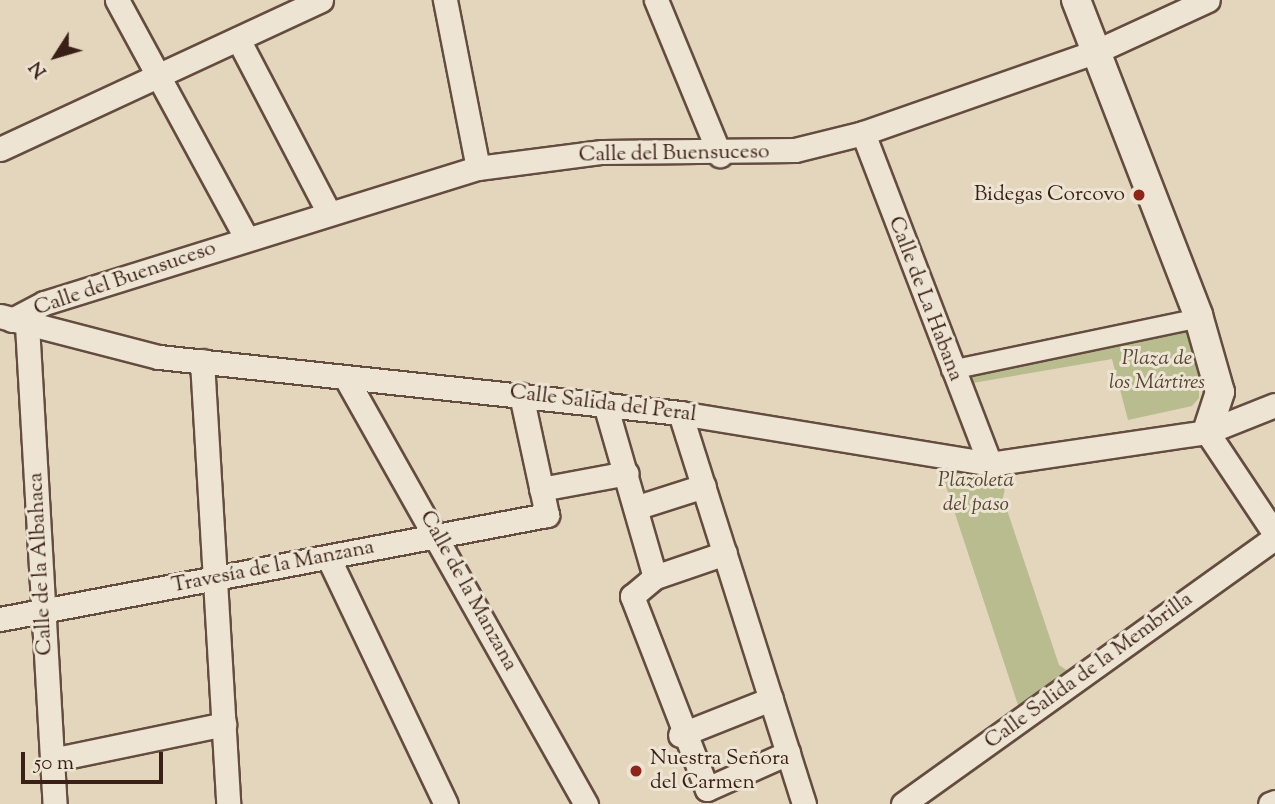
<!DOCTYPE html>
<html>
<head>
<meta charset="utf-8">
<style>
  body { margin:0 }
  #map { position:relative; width:1275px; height:804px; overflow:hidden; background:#e4d5bd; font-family:"Sorts Mill Goudy",serif }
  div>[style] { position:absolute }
  .green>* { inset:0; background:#b9bc8e }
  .roads { filter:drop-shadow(2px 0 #644c3f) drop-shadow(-2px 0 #644c3f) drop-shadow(0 2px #644c3f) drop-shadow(0 -2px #644c3f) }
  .pedestrian>* { height:18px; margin:-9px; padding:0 9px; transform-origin:9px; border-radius:9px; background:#ede4d4 }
  .minor>* { height:23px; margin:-11.5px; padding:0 11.5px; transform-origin:11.5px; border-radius:11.5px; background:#ede4d4 }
  .tertiary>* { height:28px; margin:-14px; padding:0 14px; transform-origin:14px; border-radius:14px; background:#ede4d4 }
  .dots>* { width:19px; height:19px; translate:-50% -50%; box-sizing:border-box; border:4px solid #ede4d4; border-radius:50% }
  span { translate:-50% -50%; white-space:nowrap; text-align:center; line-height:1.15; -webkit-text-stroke:6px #ede4d4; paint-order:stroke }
  .street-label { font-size:21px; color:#391f15 }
  .poi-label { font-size:21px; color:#391f15 }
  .right { translate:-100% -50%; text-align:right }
  .left { translate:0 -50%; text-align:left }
  .park-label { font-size:21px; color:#594633; font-style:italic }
  .north { position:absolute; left:21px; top:21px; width:70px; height:70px; -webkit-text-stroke:5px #ede4d4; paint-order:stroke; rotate:233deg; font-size:19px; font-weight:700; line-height:28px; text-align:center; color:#391f15 }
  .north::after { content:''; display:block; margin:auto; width:24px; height:32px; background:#391f15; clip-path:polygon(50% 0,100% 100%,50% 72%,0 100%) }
  .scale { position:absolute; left:21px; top:752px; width:142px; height:32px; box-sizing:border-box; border:4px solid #391f15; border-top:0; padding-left:9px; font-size:21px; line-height:24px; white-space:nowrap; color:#391f15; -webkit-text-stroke:5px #ede4d4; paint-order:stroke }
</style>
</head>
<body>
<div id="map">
  <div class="green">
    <i style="clip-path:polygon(1185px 324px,1199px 368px,1199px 398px,1192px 406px,1128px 420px,1112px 359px,967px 384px,959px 359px)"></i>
    <i style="clip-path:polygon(939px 465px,1009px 467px,1003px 498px,1059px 665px,1068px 671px,1020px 711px)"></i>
  </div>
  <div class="roads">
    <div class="pedestrian">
      <i style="left:951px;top:370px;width:253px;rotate:-11.8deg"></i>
    </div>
    <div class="minor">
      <i style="left:117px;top:0;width:272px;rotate:61.5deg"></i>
      <i style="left:445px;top:0;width:171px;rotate:78.9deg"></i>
      <i style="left:656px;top:0;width:168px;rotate:67.6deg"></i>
      <i style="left:238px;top:39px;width:196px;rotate:62.4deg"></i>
      <i style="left:863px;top:133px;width:355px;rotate:69deg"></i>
      <i style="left:0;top:149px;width:354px;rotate:-24.9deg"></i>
      <i style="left:0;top:316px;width:164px;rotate:14.5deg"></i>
      <i style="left:159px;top:357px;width:524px;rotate:6.13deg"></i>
      <i style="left:680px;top:413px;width:314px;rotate:9.3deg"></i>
      <i style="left:990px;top:464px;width:219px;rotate:-8.4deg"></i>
      <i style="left:1207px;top:432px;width:73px;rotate:-21.7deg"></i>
      <i style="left:12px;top:320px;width:36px;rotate:-28deg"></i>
      <i style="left:44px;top:303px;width:455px;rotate:-17.3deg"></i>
      <i style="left:478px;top:168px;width:125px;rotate:-7.4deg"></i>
      <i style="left:602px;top:152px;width:193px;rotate:-0.6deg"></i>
      <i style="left:795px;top:150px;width:70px;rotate:-14deg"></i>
      <i style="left:863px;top:133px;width:248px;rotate:-19.3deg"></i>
      <i style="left:1097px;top:51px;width:122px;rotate:-24.7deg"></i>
      <i style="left:27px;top:325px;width:480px;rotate:86.7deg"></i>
      <i style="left:202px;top:361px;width:444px;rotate:86.6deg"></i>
      <i style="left:347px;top:380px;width:487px;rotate:60.6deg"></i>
      <i style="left:605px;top:404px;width:180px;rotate:73.9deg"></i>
      <i style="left:655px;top:577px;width:74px;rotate:-18.9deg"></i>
      <i style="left:680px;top:413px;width:410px;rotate:72.4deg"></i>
      <i style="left:1207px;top:432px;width:123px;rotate:56.3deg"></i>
      <i style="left:541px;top:489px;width:87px;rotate:-10.5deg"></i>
      <i style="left:638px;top:507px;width:69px;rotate:-17.7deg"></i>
      <i style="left:328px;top:557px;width:274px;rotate:64.5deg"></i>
      <i style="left:655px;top:577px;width:30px;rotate:140deg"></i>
      <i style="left:632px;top:596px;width:207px;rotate:68.8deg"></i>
      <i style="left:707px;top:789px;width:89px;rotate:-24deg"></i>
      <i style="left:0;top:619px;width:557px;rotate:-10.77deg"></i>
      <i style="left:547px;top:515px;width:123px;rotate:-102.2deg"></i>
      <i style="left:680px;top:735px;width:98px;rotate:-21.6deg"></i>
      <i style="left:52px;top:760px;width:176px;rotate:-11.8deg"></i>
      <i style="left:903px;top:804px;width:457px;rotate:-35.6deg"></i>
      <i style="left:1270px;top:804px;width:5px;rotate:-22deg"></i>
    </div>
    <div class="tertiary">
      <i style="left:1076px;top:0;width:338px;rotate:68.8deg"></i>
      <i style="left:1198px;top:315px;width:80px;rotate:74.1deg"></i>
      <i style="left:1220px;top:392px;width:42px;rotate:108deg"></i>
    </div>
  </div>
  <div class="dots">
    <i style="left:1139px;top:195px;background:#8f2418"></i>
    <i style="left:636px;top:771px;background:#8f2418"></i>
  </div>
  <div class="street-label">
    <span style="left:674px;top:154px;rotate:-1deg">Calle del Buensuceso</span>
    <span style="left:125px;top:279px;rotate:-19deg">Calle del Buensuceso</span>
    <span style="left:925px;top:299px;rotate:69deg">Calle de La Habana</span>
    <span style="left:603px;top:404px;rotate:7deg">Calle Salida del Peral</span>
    <span style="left:41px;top:564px;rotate:-93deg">Calle de la Albahaca</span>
    <span style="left:273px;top:567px;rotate:-11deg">Travesía de la Manzana</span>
    <span style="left:468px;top:591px;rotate:61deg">Calle de la Manzana</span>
    <span style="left:1089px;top:671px;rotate:-36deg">Calle Salida de la Membrilla</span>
  </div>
  <div class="poi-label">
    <span class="right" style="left:1125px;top:195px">Bidegas Corcovo</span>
    <span class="left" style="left:650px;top:771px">Nuestra Señora<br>del Carmen</span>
  </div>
  <div class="park-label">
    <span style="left:1157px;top:371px">Plaza de<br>los Mártires</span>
    <span style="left:976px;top:493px">Plazoleta<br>del paso</span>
  </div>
  <div class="north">N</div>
  <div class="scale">50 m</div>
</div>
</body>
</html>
